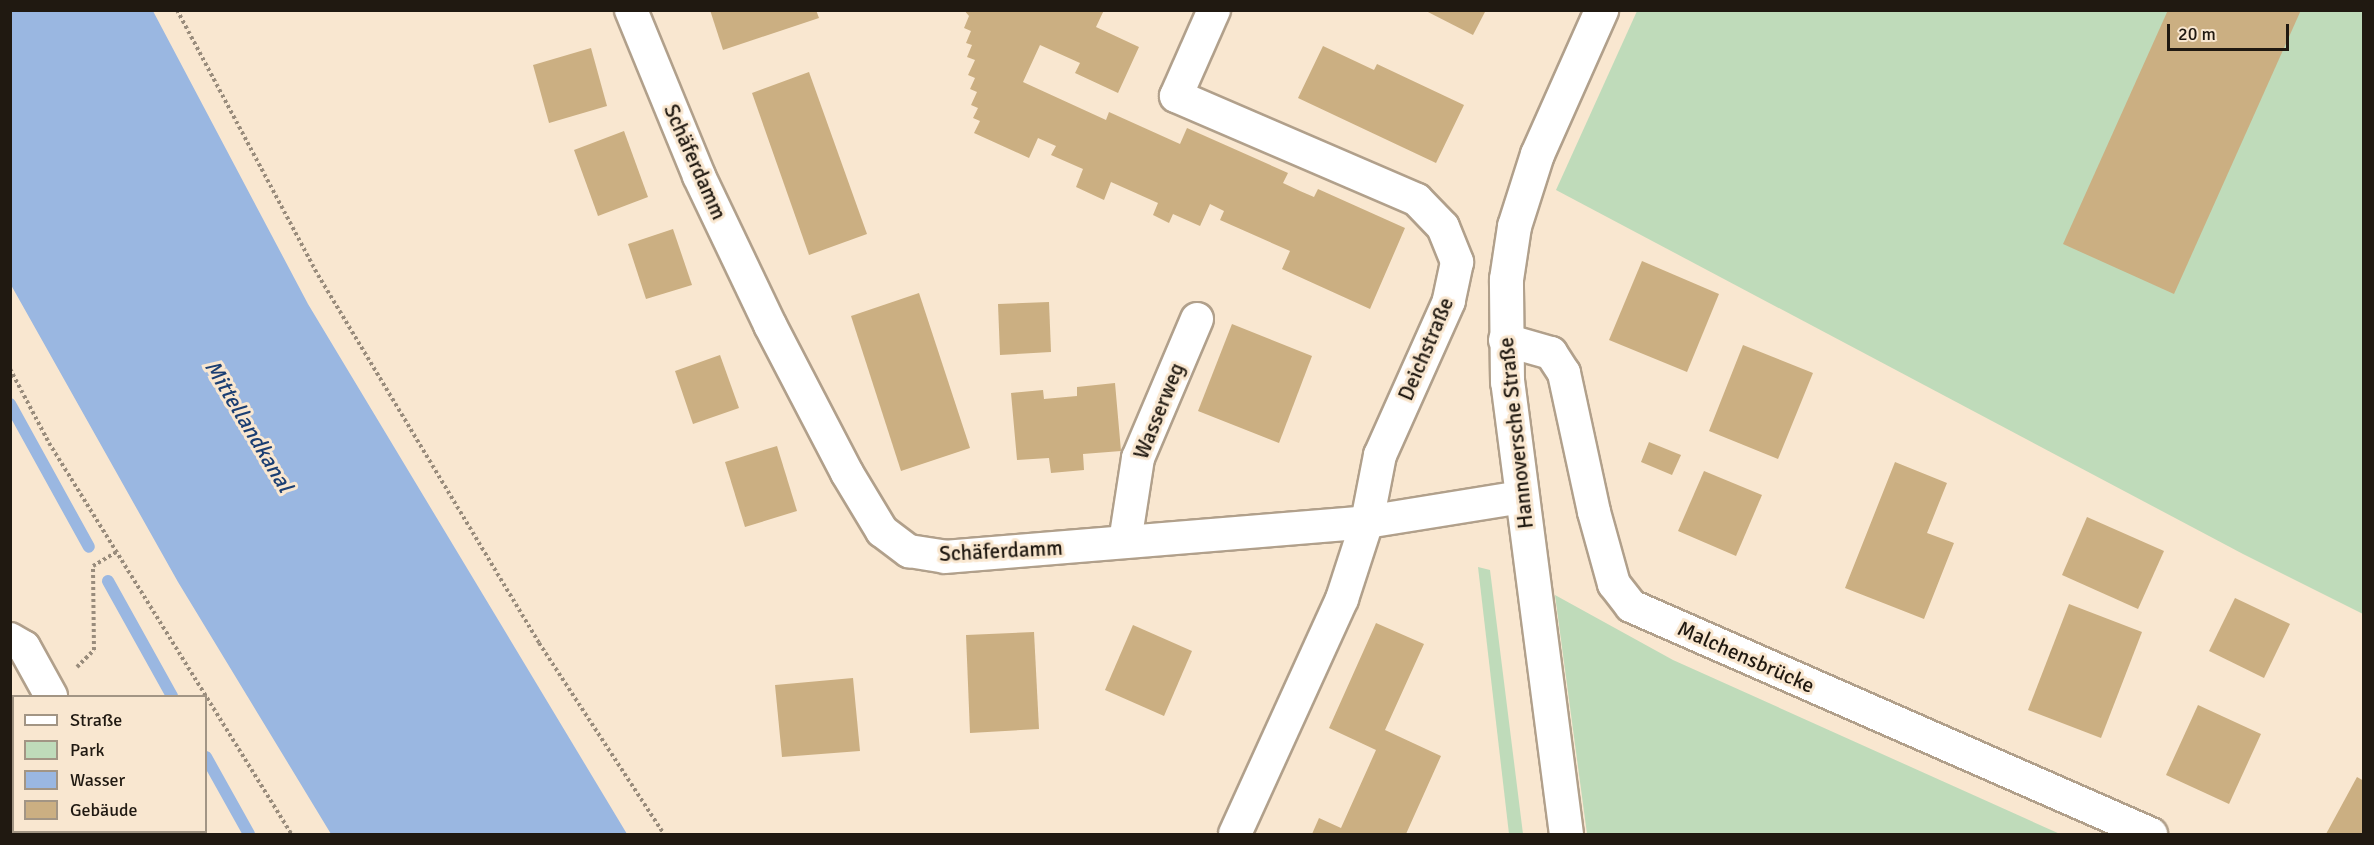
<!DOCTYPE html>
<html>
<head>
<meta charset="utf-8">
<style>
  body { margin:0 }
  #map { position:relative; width:2374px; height:845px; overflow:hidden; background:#f9e7d0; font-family:Signika,sans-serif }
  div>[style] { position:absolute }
  .green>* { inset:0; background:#bfdbba }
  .water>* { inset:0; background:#9ab7e1 }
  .stream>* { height:12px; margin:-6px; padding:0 6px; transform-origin:6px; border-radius:6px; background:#9ab7e1 }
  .building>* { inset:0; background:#cbaf82 }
  .path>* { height:4px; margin-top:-2px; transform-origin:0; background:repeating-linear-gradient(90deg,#998c7c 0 3px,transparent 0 6px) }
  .roads { filter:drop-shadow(2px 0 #b1a08b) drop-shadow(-2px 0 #b1a08b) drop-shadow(0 2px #b1a08b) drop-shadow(0 -2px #b1a08b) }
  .street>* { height:32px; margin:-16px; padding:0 16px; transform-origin:16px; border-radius:16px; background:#fff }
  .secondary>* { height:33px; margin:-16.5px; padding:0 16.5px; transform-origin:16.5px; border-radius:16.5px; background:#fff }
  span { translate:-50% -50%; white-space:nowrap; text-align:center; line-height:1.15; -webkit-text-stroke:6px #f9e7d0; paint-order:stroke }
  .street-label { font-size:21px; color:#201911 }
  .water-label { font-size:22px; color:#1a3e72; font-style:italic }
  .frame { position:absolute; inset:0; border:12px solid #201911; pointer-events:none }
  .legend { position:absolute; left:12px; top:695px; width:195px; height:138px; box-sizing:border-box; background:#f9e7d0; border:2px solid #a29584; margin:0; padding:8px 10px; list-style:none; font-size:18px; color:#201911 }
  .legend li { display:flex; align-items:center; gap:12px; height:30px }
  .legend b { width:30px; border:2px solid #a29584 }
  .scale { position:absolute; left:2167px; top:24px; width:122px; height:27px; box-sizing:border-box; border:3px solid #201911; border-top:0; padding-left:8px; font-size:18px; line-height:21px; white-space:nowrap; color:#201911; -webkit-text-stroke:4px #f9e7d0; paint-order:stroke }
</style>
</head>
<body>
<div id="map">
  <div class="green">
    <i style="clip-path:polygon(1637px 11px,2363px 11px,2363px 614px,2243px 554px,1556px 190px)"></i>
    <i style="clip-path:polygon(1478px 567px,1490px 570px,1523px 834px,1509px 834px)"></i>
    <i style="clip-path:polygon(1555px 595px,1673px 660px,2060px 834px,1587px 834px)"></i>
  </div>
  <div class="water">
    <i style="clip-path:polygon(10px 11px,153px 11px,308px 304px,627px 834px,331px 834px,178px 582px,11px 285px)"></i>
  </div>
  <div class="stream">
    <i style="left:10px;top:404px;width:163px;rotate:61.1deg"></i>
    <i style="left:108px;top:581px;width:132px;rotate:60.9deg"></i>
    <i style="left:206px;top:757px;width:88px;rotate:60.8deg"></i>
  </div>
  <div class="building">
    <i style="clip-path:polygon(710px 10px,816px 10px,819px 18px,723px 50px)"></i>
    <i style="clip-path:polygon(964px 10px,1104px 10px,1096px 27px,1139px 47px,1118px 93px,1075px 73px,1080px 63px,1040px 45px,1023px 82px,1106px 120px,1109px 112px,1180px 144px,1187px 128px,1288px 173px,1283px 183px,1300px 191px,1314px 197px,1318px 189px,1405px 228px,1370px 309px,1282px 269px,1290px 251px,1220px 220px,1224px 211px,1210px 204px,1200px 226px,1173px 214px,1169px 223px,1153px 215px,1158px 203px,1111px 182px,1104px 200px,1076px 187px,1083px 169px,1051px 155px,1056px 146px,1038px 138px,1029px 158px,974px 133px,980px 121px,973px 118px,978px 108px,971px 105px,977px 92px,970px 89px,975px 78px,968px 75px,975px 60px,967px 57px,972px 45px,966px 43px,971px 31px,964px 28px,969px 16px)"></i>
    <i style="clip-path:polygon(1424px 10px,1486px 10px,1473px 35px)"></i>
    <i style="clip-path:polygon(2168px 10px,2301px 10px,2174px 294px,2063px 244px)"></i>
    <i style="clip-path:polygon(1323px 46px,1374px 70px,1377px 64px,1464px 105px,1436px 163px,1298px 98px)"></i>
    <i style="clip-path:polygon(591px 48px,607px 106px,549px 123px,533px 65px)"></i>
    <i style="clip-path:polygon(809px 72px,867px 234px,809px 255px,752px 93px)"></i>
    <i style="clip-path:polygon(624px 131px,648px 197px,598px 216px,574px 150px)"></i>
    <i style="clip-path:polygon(673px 229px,692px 285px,646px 299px,628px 244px)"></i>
    <i style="clip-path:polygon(1642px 261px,1719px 294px,1687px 372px,1609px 340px)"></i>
    <i style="clip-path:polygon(919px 293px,970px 448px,901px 471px,851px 316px)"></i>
    <i style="clip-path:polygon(1049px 302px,1051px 352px,1000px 355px,998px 304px)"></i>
    <i style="clip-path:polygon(1232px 324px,1312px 356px,1279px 443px,1198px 411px)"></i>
    <i style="clip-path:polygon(1743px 345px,1813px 373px,1778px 459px,1709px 431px)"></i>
    <i style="clip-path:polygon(720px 355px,739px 408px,693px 424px,675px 371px)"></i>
    <i style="clip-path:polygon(1115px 383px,1121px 451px,1083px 454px,1084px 470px,1051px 473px,1049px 458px,1017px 460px,1011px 393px,1043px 390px,1044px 399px,1077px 396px,1077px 387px)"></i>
    <i style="clip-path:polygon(1649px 442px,1681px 455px,1672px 475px,1641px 462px)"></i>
    <i style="clip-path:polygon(777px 446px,797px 511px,745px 527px,725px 462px)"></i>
    <i style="clip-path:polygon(1895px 462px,1947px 483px,1927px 533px,1954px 543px,1924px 619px,1845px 588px)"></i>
    <i style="clip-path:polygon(1704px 471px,1762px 495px,1736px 556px,1678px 531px)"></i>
    <i style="clip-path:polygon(2087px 517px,2164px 551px,2138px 609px,2062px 575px)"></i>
    <i style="clip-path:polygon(2235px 598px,2290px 624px,2264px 678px,2209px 651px)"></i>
    <i style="clip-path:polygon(2069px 604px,2142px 632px,2101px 738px,2028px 710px)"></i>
    <i style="clip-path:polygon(1376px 623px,1424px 644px,1385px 730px,1441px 756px,1406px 834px,1312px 834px,1319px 818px,1341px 828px,1376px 750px,1329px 728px)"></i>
    <i style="clip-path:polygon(1133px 625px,1192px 651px,1164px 716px,1105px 690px)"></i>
    <i style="clip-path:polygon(1034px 632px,1039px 729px,970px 733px,966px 635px)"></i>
    <i style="clip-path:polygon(853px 678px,860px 751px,782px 757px,775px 685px)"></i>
    <i style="clip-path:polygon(2198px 705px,2261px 734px,2229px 804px,2166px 775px)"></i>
    <i style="clip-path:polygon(2357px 777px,2364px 781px,2364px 834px,2326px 834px)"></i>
  </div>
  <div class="path">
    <i style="left:177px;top:10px;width:300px;rotate:62deg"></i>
    <i style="left:318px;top:275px;width:429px;rotate:59deg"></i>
    <i style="left:539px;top:643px;width:228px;rotate:56.8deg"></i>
    <i style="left:10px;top:369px;width:84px;rotate:62.2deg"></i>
    <i style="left:49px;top:443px;width:460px;rotate:58.2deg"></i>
    <i style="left:77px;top:667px;width:24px;rotate:-45deg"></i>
    <i style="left:94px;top:650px;width:84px;rotate:-90.7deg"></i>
    <i style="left:93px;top:566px;width:27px;rotate:-31deg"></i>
  </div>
  <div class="roads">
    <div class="street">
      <i style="left:631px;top:10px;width:179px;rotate:67.7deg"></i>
      <i style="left:699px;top:176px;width:165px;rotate:64.5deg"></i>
      <i style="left:770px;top:325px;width:167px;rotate:62.5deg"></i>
      <i style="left:847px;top:473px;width:68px;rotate:58.9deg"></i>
      <i style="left:882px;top:531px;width:34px;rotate:37deg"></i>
      <i style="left:909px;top:551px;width:36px;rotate:9deg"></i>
      <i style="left:945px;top:557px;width:423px;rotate:-4.7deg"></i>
      <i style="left:1367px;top:522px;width:157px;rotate:-9.2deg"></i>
      <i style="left:1214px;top:10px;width:94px;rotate:113.8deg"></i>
      <i style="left:1176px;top:96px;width:262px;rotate:23.3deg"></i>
      <i style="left:1417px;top:200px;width:37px;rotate:46deg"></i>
      <i style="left:1443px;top:227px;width:38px;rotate:68deg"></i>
      <i style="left:1457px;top:262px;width:40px;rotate:102deg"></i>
      <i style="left:1449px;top:301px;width:169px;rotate:114.1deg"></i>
      <i style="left:1380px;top:455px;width:68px;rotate:101deg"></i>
      <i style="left:1367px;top:522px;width:81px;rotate:108deg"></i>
      <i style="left:1342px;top:599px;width:258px;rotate:114.5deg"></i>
      <i style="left:1505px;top:340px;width:48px;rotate:15.8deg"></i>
      <i style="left:1551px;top:353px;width:24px;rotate:57deg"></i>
      <i style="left:1564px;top:373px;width:142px;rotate:77.8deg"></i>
      <i style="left:1594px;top:512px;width:75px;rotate:74.5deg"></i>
      <i style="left:1614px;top:584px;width:28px;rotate:52deg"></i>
      <i style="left:1631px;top:606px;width:568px;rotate:23.68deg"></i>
      <i style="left:1125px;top:542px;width:85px;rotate:-81.2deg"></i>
      <i style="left:1138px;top:458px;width:151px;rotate:-67deg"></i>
      <i style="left:10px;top:639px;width:16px;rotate:30deg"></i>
      <i style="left:24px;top:647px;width:56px;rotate:61.1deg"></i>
      <i style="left:120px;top:832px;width:3px;rotate:45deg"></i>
    </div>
    <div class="secondary">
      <i style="left:1566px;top:834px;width:456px;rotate:-97.4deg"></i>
      <i style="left:1507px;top:382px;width:103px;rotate:-90.6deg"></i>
      <i style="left:1506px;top:279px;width:54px;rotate:-81.4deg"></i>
      <i style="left:1514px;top:226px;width:76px;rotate:-72.3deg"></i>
      <i style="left:1537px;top:154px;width:158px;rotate:-66deg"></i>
    </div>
  </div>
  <div class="street-label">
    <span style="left:695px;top:162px;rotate:66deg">Schäferdamm</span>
    <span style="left:1426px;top:349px;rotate:-67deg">Deichstraße</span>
    <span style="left:1159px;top:411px;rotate:-68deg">Wasserweg</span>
    <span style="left:1516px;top:433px;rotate:-96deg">Hannoversche Straße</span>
    <span style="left:1001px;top:551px;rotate:-3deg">Schäferdamm</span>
    <span style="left:1746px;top:657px;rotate:24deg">Malchensbrücke</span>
  </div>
  <div class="water-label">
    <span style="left:249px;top:426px;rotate:59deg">Mittellandkanal</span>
  </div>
  <div class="frame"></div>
  <ul class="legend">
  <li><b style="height:8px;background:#fff"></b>Straße</li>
  <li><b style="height:16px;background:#bfdbba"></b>Park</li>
  <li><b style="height:16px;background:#9ab7e1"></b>Wasser</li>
  <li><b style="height:16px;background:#cbaf82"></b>Gebäude</li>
  </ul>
  <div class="scale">20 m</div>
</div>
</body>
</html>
